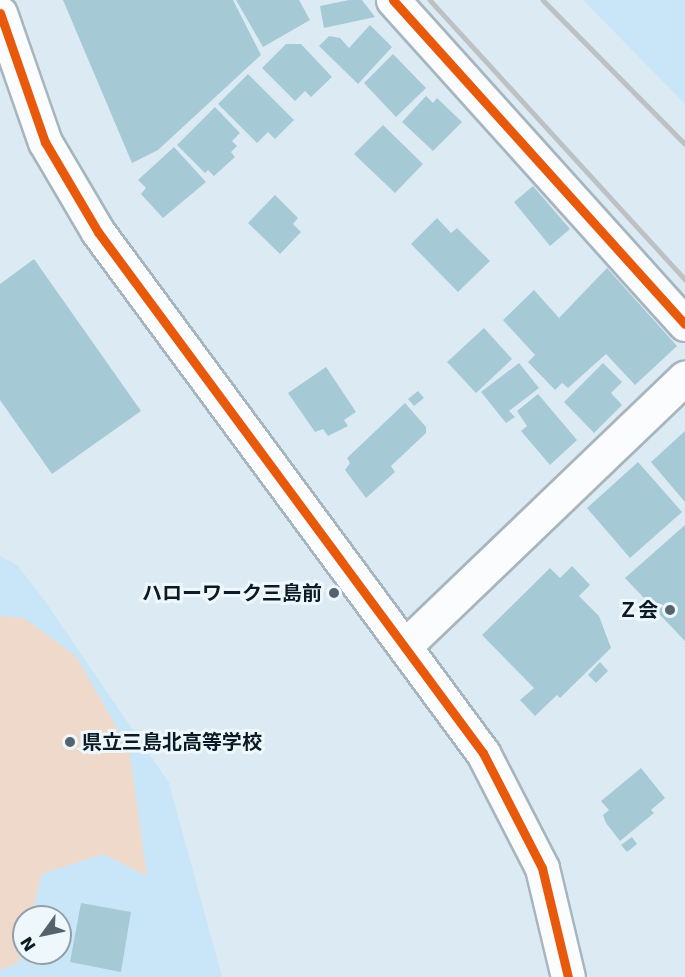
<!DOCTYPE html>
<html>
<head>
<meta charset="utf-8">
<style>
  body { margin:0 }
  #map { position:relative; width:685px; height:977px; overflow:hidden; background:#dceaf3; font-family:"DejaVu Sans","Noto Sans JP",sans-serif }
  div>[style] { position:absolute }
  .built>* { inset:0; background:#c9e6f8 }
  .green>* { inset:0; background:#eed9cb }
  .building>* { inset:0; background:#a6cad5 }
  .roads { filter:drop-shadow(2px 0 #a7b5be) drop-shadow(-2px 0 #a7b5be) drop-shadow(0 2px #a7b5be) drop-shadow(0 -2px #a7b5be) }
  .minor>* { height:33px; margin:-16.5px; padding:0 16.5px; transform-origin:16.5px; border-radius:16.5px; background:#fafcfd }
  .tertiary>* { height:33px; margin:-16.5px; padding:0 16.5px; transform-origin:16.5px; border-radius:16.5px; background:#fafcfd }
  .rail>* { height:4.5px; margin:-2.25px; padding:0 2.25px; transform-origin:2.25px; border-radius:2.25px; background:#bdc1c4 }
  .cycleway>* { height:9px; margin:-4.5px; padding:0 4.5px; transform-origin:4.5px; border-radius:4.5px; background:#e8590c }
  .dots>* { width:16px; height:16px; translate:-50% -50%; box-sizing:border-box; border:3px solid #eef7fc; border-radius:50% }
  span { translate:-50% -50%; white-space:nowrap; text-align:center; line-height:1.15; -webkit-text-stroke:6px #eef7fc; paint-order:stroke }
  .poi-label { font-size:20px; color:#0a1b25; font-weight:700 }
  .right { translate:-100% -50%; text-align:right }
  .left { translate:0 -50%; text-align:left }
  .north { position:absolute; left:12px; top:905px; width:60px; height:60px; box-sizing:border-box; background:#eef7fc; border:2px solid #939fa6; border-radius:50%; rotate:237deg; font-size:16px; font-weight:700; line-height:24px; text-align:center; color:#0a1b25 }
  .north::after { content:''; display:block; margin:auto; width:21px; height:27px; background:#54636d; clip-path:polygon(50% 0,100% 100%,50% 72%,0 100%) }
</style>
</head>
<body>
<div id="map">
  <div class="built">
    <i style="clip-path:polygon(583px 0,685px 0,685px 104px)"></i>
    <i style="clip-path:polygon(evenodd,0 556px,17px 565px,45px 601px,169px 783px,222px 977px,0 977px,0 556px,24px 917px,60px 917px,60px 953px,24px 953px,24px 917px)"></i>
  </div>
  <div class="green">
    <i style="clip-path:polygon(0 616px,24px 618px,76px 656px,129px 749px,147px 876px,103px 854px,42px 874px,31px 917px,24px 917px,24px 941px,18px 963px,0 970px)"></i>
  </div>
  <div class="building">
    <i style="clip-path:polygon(63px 0,233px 0,261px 55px,158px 150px,132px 163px)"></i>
    <i style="clip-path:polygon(236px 0,299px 0,310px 20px,263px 47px)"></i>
    <i style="clip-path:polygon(349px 0,362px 0,375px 17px,324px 28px,320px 6px)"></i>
    <i style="clip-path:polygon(370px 25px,392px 47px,358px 84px,319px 46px,329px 36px,340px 38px,349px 48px)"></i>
    <i style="clip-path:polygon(286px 44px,301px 44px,332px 77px,311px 97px,305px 91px,295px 101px,262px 68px)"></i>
    <i style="clip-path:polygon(393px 54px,426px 88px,396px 117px,364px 83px)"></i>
    <i style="clip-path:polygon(248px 74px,294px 120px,275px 139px,268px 132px,257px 143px,218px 104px)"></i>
    <i style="clip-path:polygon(426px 96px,433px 103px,437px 98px,462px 122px,433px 151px,402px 122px)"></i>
    <i style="clip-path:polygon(215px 107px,240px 133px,232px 141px,237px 146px,231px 152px,235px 157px,214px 176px,208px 170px,205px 173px,177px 145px)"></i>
    <i style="clip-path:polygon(383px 125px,423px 164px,395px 193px,354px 154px)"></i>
    <i style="clip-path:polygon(174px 147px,206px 182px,163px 218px,141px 194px,146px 188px,138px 180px)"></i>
    <i style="clip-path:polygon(533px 186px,570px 229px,550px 246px,514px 202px)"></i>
    <i style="clip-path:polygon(275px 195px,298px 218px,293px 224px,301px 232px,280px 254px,248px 223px)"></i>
    <i style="clip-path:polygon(437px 218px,451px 233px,457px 228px,490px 261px,458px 292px,411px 244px)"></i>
    <i style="clip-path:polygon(34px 259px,141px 411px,52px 474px,0 400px,0 284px)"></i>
    <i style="clip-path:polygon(607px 268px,677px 346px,635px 385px,606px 354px,568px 388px,562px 383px,555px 390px,528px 362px,535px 355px,503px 320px,534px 290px,559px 318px)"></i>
    <i style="clip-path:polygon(484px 328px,512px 359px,476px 393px,447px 362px)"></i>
    <i style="clip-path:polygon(519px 363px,539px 388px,509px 411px,515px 417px,506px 423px,481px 392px)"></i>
    <i style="clip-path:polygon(603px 363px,622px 382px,611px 393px,622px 405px,594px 433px,564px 402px)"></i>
    <i style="clip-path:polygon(326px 367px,356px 412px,344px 420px,348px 426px,328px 436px,323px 429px,315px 432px,288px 393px)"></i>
    <i style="clip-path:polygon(418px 391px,424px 398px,414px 406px,408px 399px)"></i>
    <i style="clip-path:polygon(538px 394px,577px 440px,550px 465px,521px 431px,527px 426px,517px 411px)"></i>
    <i style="clip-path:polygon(405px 403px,426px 427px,426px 433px,391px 466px,395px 472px,366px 498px,345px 470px,350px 463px,347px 458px)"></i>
    <i style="clip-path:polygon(685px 431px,685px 502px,651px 462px)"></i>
    <i style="clip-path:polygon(638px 462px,682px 512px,630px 558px,587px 508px)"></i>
    <i style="clip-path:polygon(685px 525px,685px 641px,625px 578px)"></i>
    <i style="clip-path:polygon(572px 566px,590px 585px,579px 596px,599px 616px,611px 648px,560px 698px,557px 695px,535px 716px,520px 700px,534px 688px,482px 635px,550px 568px,560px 578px)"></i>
    <i style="clip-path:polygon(600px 662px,608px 671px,596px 683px,588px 675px)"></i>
    <i style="clip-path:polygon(641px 768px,665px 798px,651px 810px,654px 813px,620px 841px,606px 823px,603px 815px,609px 810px,601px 801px)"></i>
    <i style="clip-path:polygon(632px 837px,637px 844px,627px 852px,621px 845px)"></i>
    <i style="clip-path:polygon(81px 903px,131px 912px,121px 972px,70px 962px)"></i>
  </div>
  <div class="roads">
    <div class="minor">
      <i style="left:393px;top:0;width:436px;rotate:48deg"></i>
      <i style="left:407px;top:644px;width:385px;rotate:-43.8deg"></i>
    </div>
    <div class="tertiary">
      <i style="left:0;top:13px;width:137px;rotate:70.8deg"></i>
      <i style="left:45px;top:142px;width:104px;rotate:59.5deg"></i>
      <i style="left:98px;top:232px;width:648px;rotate:53.54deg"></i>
      <i style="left:483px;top:753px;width:129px;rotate:62.8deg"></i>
      <i style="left:542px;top:868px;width:112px;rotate:76.6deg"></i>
    </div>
  </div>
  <div class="rail">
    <i style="left:430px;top:0;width:378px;rotate:47.6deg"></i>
    <i style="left:543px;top:0;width:202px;rotate:45.4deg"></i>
  </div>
  <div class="cycleway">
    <i style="left:393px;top:0;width:436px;rotate:48deg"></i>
    <i style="left:0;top:13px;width:137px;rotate:70.8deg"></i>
    <i style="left:45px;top:142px;width:104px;rotate:59.5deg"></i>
    <i style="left:98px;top:232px;width:648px;rotate:53.54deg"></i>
    <i style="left:483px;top:753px;width:129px;rotate:62.8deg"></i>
    <i style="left:542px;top:868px;width:112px;rotate:76.6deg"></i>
  </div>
  <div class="dots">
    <i style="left:334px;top:593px;background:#54636d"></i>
    <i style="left:670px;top:610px;background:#54636d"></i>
    <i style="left:70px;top:742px;background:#54636d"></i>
  </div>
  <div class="poi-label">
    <span class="right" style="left:322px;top:593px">ハローワーク三島前</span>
    <span class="right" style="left:658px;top:610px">Ｚ会</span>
    <span class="left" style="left:82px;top:742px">県立三島北高等学校</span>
  </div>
  <div class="north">N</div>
</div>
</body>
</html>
